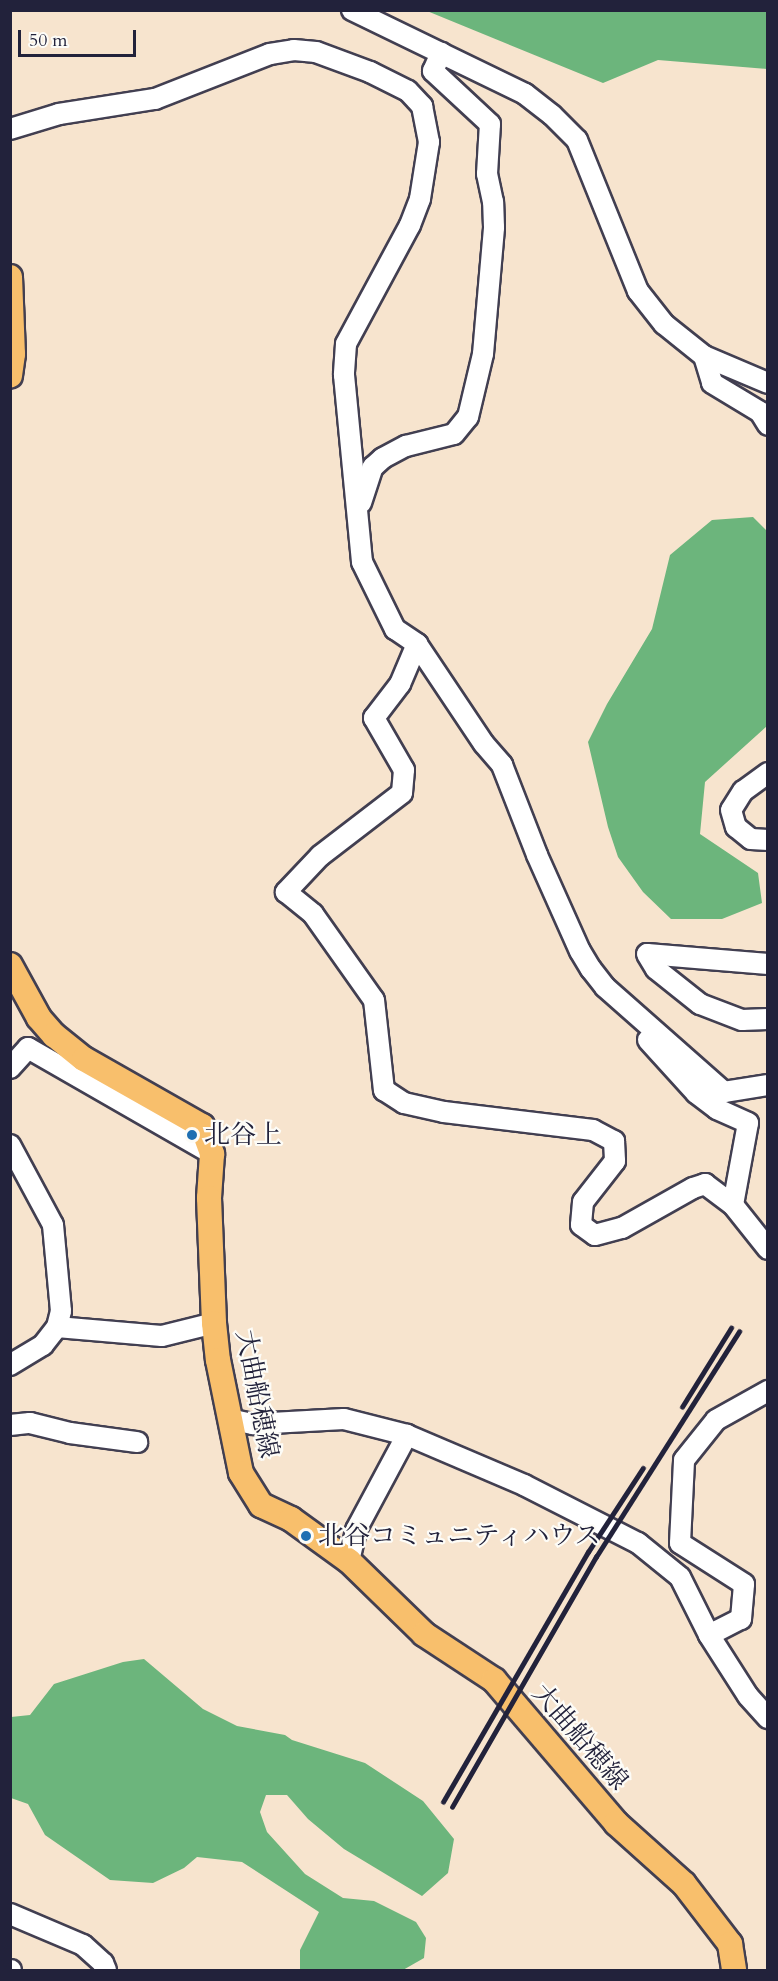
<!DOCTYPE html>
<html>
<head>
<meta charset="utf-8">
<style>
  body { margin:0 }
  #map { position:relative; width:778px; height:1981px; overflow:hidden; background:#f7e4ce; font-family:Cardo,"Noto Serif JP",serif }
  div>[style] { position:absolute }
  .forest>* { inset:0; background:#6cb57c }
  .roads { filter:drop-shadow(2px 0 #423f51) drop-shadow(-2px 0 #423f51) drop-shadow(0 2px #423f51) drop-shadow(0 -2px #423f51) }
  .minor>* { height:20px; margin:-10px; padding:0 10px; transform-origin:10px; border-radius:10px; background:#fff }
  .major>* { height:24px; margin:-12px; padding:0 12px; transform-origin:12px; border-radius:12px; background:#f8bf6c }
  .rail>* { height:4.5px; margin:-2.25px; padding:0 2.25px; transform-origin:2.25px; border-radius:2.25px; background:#22223b }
  .dots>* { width:16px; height:16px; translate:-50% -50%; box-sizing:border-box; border:3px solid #fdfcf7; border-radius:50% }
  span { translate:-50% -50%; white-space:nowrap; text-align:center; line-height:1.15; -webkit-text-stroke:4.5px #fdfcf7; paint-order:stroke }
  .poi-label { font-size:26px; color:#22223b }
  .left { translate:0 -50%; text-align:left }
  .street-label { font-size:26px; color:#22223b }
  .frame { position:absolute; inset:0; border:12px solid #22223b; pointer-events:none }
  .scale { position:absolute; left:18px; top:30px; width:118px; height:27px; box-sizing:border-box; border:3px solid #22223b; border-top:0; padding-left:8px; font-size:18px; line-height:21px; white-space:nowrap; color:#22223b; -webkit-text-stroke:4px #fdfcf7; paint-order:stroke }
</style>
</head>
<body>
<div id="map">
  <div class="forest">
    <i style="clip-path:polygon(427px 11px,767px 11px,767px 69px,658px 60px,603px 83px)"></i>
    <i style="clip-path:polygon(753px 517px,767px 531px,767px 726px,705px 782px,700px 834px,758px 873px,762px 903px,722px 919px,671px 919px,643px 892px,618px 857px,608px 827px,588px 742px,607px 704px,652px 629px,670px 555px,712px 520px)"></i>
    <i style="clip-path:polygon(144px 1659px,203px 1709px,237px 1726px,285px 1735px,292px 1740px,365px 1763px,423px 1801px,454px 1839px,448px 1873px,422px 1896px,344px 1849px,308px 1819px,287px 1795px,266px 1795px,260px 1812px,267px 1832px,305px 1874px,343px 1898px,374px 1901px,416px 1922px,426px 1938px,424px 1958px,403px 1970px,300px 1970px,300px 1950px,319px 1912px,242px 1862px,197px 1857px,184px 1868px,153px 1883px,110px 1880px,45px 1835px,28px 1804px,11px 1798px,11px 1717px,30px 1715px,54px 1684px,123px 1662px)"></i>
  </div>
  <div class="roads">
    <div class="minor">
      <i style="left:352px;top:10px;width:192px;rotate:25.9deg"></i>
      <i style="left:525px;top:94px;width:34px;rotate:38deg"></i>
      <i style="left:552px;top:115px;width:35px;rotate:45deg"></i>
      <i style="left:577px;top:140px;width:163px;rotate:68deg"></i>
      <i style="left:638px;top:291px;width:42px;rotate:51.8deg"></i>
      <i style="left:664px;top:324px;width:51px;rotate:38.7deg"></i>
      <i style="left:704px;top:356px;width:69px;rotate:22.9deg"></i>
      <i style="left:10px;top:129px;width:51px;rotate:-17deg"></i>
      <i style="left:59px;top:114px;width:97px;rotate:-8.9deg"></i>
      <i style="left:155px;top:99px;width:123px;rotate:-21.4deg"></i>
      <i style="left:270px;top:54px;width:24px;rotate:-9deg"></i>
      <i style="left:294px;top:50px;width:22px;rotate:5deg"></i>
      <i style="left:316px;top:52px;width:58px;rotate:20.3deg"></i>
      <i style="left:370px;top:72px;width:42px;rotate:26.6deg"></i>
      <i style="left:408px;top:91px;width:21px;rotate:47deg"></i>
      <i style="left:422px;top:106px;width:37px;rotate:79deg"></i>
      <i style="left:429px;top:142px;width:58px;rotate:99deg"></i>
      <i style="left:420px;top:199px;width:28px;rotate:111deg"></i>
      <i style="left:410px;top:225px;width:135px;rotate:118.3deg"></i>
      <i style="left:346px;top:344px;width:31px;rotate:94deg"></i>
      <i style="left:344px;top:375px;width:188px;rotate:84.5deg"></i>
      <i style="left:362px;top:562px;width:75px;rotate:63.8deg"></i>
      <i style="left:395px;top:629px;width:27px;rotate:34deg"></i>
      <i style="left:417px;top:644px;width:120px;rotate:56.2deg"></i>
      <i style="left:484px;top:744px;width:28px;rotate:49deg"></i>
      <i style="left:502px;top:765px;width:97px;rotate:68.7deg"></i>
      <i style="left:537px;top:855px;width:105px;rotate:65.9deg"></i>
      <i style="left:580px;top:951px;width:21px;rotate:59deg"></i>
      <i style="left:591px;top:969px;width:23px;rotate:52deg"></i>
      <i style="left:605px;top:987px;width:159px;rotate:41.4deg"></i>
      <i style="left:724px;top:1092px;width:45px;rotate:-9deg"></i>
      <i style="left:704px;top:356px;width:28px;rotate:73deg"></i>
      <i style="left:712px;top:383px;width:56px;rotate:31.1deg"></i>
      <i style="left:760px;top:412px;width:15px;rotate:58deg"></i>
      <i style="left:361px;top:503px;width:38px;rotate:-72deg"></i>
      <i style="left:373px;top:467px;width:13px;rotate:-42deg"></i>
      <i style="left:383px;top:458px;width:26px;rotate:-28deg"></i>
      <i style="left:406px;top:446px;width:49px;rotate:-14deg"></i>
      <i style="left:454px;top:434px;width:22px;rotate:-51deg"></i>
      <i style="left:468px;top:417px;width:65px;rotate:-76.6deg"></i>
      <i style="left:483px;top:354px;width:127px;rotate:-85deg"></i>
      <i style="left:494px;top:227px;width:25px;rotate:-92deg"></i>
      <i style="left:493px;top:202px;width:29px;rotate:-102deg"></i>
      <i style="left:487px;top:174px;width:50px;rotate:-86.6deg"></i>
      <i style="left:490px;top:124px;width:78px;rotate:-137.1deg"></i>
      <i style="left:433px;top:71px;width:20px;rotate:-66deg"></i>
      <i style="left:417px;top:644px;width:43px;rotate:113deg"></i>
      <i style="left:400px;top:684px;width:43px;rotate:127.4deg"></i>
      <i style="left:374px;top:718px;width:60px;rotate:60deg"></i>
      <i style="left:404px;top:770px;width:23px;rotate:95deg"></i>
      <i style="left:402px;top:793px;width:103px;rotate:142.5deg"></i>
      <i style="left:320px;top:856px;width:50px;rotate:133.4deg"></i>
      <i style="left:286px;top:892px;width:35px;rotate:39deg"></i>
      <i style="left:313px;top:914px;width:105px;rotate:54.7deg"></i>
      <i style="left:374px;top:1000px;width:91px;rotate:83.7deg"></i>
      <i style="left:384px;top:1090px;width:24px;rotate:33deg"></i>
      <i style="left:404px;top:1103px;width:41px;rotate:12.7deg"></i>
      <i style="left:444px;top:1112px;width:150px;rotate:6.9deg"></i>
      <i style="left:593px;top:1130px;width:24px;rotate:28deg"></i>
      <i style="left:614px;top:1141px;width:20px;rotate:87deg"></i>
      <i style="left:615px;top:1161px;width:52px;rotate:128deg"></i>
      <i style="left:583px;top:1202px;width:23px;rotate:95deg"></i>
      <i style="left:581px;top:1225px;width:17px;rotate:36deg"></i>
      <i style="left:595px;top:1235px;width:28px;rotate:-15deg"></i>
      <i style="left:622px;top:1228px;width:81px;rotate:-29.4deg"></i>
      <i style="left:693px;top:1188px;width:13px;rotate:-18deg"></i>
      <i style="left:705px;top:1184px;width:35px;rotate:37deg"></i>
      <i style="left:733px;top:1205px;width:56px;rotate:51.5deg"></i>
      <i style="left:768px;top:773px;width:31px;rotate:144deg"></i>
      <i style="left:743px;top:791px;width:22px;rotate:122deg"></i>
      <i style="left:731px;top:810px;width:18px;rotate:74deg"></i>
      <i style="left:736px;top:827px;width:19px;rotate:39deg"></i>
      <i style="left:751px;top:839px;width:17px;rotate:3deg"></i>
      <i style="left:768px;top:964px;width:121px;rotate:-175.3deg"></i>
      <i style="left:647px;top:954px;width:17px;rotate:59deg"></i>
      <i style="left:656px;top:969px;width:56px;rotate:38.5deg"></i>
      <i style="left:700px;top:1004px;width:45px;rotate:20.9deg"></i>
      <i style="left:742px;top:1020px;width:26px;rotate:-2deg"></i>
      <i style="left:648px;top:1040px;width:72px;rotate:47.8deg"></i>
      <i style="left:696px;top:1093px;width:26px;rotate:37deg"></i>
      <i style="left:717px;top:1109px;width:34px;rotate:24deg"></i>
      <i style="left:748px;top:1123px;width:83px;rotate:100.4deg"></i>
      <i style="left:10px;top:1068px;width:27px;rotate:-48deg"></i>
      <i style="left:28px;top:1048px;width:212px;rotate:29.9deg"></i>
      <i style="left:10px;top:1145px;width:91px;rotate:61.7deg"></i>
      <i style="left:53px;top:1225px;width:86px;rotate:84.7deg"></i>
      <i style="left:61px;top:1311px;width:16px;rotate:104deg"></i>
      <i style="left:57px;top:1327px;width:23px;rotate:128deg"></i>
      <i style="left:43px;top:1345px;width:39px;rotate:149deg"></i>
      <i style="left:57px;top:1327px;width:105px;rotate:4.9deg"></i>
      <i style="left:162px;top:1336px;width:54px;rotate:-14deg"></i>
      <i style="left:229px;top:1419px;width:25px;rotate:12deg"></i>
      <i style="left:253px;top:1424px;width:91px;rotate:-3.1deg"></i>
      <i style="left:344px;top:1419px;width:65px;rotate:14.3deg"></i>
      <i style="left:407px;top:1435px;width:127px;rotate:23.1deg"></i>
      <i style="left:524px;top:1485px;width:128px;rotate:27deg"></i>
      <i style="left:638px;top:1543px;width:54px;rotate:39deg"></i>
      <i style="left:680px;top:1577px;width:65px;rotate:63.4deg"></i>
      <i style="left:709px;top:1635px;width:72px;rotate:57.4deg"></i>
      <i style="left:748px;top:1696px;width:30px;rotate:48deg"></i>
      <i style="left:10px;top:1425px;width:20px;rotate:-6deg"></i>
      <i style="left:30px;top:1423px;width:41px;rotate:14deg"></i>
      <i style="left:70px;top:1433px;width:68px;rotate:7.7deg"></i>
      <i style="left:349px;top:1561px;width:32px;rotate:-77deg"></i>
      <i style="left:356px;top:1530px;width:108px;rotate:-61.8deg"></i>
      <i style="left:709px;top:1635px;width:36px;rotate:-27deg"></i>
      <i style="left:741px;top:1619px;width:35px;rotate:-85deg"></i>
      <i style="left:744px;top:1584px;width:76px;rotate:-147.4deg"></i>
      <i style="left:680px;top:1543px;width:83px;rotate:-87.2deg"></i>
      <i style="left:684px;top:1460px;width:51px;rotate:-51.3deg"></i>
      <i style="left:716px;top:1420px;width:60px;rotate:-29.1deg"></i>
      <i style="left:10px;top:1914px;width:79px;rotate:23deg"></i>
      <i style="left:83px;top:1945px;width:27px;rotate:42deg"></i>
      <i style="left:103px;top:1963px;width:8px;rotate:67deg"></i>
      <i style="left:10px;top:1970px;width:1px"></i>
    </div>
    <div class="major">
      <i style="left:10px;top:277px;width:77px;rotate:87.8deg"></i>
      <i style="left:13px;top:354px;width:22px;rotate:98deg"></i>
      <i style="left:10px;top:965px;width:60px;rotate:61.3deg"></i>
      <i style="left:39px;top:1018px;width:23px;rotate:49deg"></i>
      <i style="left:54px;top:1035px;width:38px;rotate:39deg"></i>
      <i style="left:84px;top:1059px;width:136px;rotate:29.6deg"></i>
      <i style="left:202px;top:1126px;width:30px;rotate:70deg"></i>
      <i style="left:212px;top:1154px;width:44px;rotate:93.9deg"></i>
      <i style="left:209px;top:1198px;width:125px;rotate:87.7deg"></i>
      <i style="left:214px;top:1323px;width:37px;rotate:84deg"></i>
      <i style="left:218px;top:1360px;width:115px;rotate:78.5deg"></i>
      <i style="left:241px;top:1473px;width:38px;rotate:58deg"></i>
      <i style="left:261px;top:1505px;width:33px;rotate:25deg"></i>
      <i style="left:291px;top:1519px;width:72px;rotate:35.9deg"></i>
      <i style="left:349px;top:1561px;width:105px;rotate:44.2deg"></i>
      <i style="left:424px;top:1634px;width:84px;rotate:33.3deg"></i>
      <i style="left:494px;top:1680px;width:188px;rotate:49.5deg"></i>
      <i style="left:616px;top:1823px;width:91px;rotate:41.9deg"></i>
      <i style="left:684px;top:1884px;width:76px;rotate:52.5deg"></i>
      <i style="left:730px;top:1944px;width:26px;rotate:81deg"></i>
    </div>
  </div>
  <div class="rail">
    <i style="left:682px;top:1407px;width:93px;rotate:-58.2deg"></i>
    <i style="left:443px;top:1802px;width:289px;rotate:-59.9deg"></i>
    <i style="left:588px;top:1552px;width:100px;rotate:-56.8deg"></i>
    <i style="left:452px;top:1807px;width:289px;rotate:-60.1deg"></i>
    <i style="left:596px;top:1557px;width:267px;rotate:-57.6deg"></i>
  </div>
  <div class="dots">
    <i style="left:192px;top:1135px;background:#1f6fb2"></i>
    <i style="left:306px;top:1536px;background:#1f6fb2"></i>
  </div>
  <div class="poi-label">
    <span class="left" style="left:204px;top:1135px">北谷上</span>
    <span class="left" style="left:318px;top:1536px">北谷コミュニティハウス</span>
  </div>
  <div class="street-label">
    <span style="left:257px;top:1394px;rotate:79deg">大曲船穂線</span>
    <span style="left:580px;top:1737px;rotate:49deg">大曲船穂線</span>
  </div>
  <div class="frame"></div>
  <div class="scale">50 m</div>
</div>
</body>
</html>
